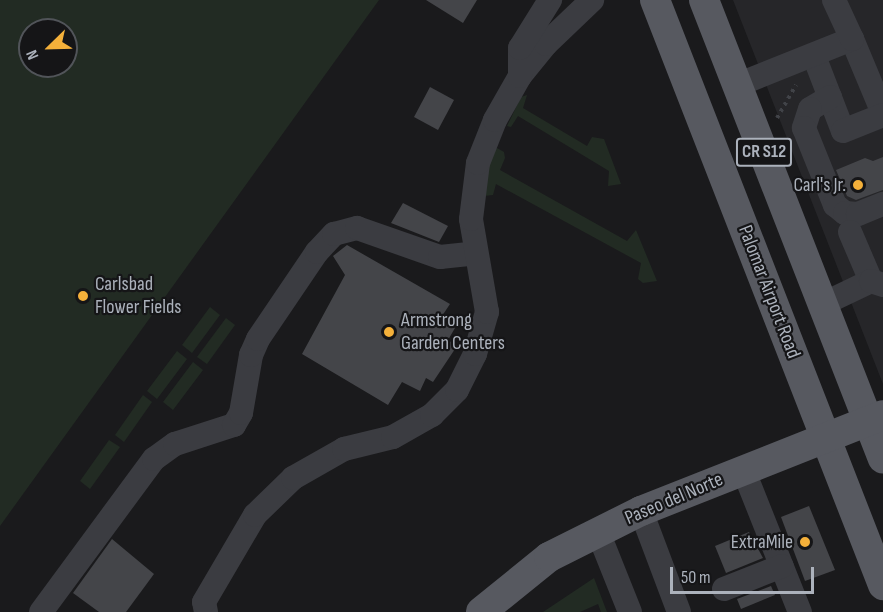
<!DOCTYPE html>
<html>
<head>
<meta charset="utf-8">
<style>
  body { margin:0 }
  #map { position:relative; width:883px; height:612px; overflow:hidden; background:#1a1a1c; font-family:"Sofia Sans Condensed",sans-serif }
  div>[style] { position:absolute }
  .built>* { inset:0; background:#262629 }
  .green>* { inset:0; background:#222b23 }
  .building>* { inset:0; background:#444549 }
  .path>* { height:4px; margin-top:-2px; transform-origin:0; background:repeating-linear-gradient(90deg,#414348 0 3px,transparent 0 7.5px) }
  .minor>* { height:24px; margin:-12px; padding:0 12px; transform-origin:12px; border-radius:12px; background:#3b3c41 }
  .major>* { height:30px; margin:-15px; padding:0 15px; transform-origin:15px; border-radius:15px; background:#575960 }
  .dots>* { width:16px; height:16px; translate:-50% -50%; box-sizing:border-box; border:3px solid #151517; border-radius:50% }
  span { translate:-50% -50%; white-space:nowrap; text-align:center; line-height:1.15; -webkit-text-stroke:4.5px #151517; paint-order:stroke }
  .shield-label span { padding:2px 4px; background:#151517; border:2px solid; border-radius:4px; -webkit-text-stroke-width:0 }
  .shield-label { font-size:18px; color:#acb2bc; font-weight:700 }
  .poi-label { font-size:20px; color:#acb2bc }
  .right { translate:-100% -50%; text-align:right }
  .left { translate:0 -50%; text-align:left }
  .street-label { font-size:20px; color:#acb2bc }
  .north { position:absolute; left:18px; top:18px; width:60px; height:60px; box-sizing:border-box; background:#151517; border:2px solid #515459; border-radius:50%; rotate:247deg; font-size:16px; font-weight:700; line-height:24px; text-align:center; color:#acb2bc }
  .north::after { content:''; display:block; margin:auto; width:21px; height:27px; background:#f4b03a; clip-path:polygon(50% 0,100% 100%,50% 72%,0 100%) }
  .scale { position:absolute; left:670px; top:567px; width:144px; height:27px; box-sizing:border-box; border:3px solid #acb2bc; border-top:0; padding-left:8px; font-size:18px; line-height:21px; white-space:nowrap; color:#acb2bc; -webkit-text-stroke:4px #151517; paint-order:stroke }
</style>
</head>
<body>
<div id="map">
  <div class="built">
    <i style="clip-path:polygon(733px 0,883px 0,883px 384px)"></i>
  </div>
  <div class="green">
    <i style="clip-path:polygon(evenodd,0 0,379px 0,0 526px,0 0,30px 30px,66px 30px,66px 66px,30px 66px,30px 30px)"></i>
    <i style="clip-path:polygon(527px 95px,523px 108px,587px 146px,592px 137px,604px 139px,621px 184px,608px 186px,609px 171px,518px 116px,511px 127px,507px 126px,521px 97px)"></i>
    <i style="clip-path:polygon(497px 148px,504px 152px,505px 158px,500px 170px,627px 241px,636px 230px,657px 281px,643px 283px,638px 279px,641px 263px,496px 184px,493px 195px,484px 196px,492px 151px)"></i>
    <i style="clip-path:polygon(210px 307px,220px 315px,192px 353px,182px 345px)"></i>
    <i style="clip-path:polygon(226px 318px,235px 325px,207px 364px,197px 357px)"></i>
    <i style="clip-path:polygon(177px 351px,187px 359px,157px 399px,147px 391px)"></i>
    <i style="clip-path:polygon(193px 362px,203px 370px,173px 410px,163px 402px)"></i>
    <i style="clip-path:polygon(143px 395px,152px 402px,124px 442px,115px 435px)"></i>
    <i style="clip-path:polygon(109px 440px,120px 447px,90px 489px,80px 481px)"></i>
    <i style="clip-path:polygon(594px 578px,607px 612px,601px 612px,598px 604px,580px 612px,543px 612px)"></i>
  </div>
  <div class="building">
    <i style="clip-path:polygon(426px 0,477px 0,463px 23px)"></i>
    <i style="clip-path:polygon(430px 87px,454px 100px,438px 130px,414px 117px)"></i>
    <i style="clip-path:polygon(883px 157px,883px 190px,856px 200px,847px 196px,836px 170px,865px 158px,873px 161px)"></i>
    <i style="clip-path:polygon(403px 203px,448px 226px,439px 242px,391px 223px)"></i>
    <i style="clip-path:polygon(347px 245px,450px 304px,440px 319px,455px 328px,448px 340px,457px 346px,433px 382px,426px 378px,420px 391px,402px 382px,388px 405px,302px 354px,345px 275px,333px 256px)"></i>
    <i style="clip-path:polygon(809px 506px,835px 570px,805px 581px,781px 517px)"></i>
    <i style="clip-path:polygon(749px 532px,763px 558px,726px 573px,715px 546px)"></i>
    <i style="clip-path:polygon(112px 539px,154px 574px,126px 612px,99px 612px,73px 593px)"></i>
    <i style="clip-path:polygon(771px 586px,775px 595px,741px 609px,737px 599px)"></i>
  </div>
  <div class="path">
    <i style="left:777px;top:118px;width:38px;rotate:-60deg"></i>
  </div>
  <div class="minor">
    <i style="left:852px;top:39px;width:80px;rotate:67.3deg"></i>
    <i style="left:814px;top:56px;width:80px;rotate:68.9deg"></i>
    <i style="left:843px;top:131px;width:43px;rotate:-21.8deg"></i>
    <i style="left:520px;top:76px;width:41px;rotate:-50.9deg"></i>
    <i style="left:546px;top:44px;width:64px;rotate:-43.7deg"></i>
    <i style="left:737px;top:85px;width:124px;rotate:-21.8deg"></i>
    <i style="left:852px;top:39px;width:43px;rotate:-114.8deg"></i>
    <i style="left:830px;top:97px;width:23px;rotate:149deg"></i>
    <i style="left:810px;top:109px;width:20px;rotate:108deg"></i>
    <i style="left:804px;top:128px;width:83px;rotate:68.1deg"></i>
    <i style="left:835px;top:205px;width:13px;rotate:39deg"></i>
    <i style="left:845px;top:213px;width:13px;rotate:4deg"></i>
    <i style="left:858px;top:214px;width:27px;rotate:-22deg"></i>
    <i style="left:850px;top:232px;width:53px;rotate:66.8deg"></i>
    <i style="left:823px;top:304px;width:53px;rotate:-25.6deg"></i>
    <i style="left:871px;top:281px;width:13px;rotate:18deg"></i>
    <i style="left:743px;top:469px;width:154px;rotate:68.3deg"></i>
    <i style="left:641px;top:511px;width:108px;rotate:69.4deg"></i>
    <i style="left:598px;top:532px;width:86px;rotate:68.2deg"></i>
    <i style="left:724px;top:589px;width:62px;rotate:-21.6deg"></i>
    <i style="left:41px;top:612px;width:190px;rotate:-53.6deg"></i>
    <i style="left:154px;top:459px;width:26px;rotate:-36deg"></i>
    <i style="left:175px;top:444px;width:62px;rotate:-17.9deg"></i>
    <i style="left:234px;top:425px;width:14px;rotate:-60deg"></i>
    <i style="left:241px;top:413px;width:59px;rotate:-80.2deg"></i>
    <i style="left:251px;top:355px;width:17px;rotate:-66deg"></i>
    <i style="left:258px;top:339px;width:105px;rotate:-55.9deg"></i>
    <i style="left:317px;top:252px;width:25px;rotate:-47deg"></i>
    <i style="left:334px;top:234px;width:24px;rotate:-15deg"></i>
    <i style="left:357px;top:228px;width:88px;rotate:19.3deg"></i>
    <i style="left:440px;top:257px;width:36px;rotate:-6deg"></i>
    <i style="left:206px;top:612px;width:10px;rotate:-101deg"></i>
    <i style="left:204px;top:602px;width:101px;rotate:-59.6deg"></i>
    <i style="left:255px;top:515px;width:53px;rotate:-44.2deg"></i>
    <i style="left:293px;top:478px;width:59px;rotate:-29.6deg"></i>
    <i style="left:344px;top:449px;width:50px;rotate:-13.8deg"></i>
    <i style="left:393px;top:437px;width:45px;rotate:-29.4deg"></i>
    <i style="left:432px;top:415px;width:35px;rotate:-45deg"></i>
    <i style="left:457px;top:390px;width:40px;rotate:-63.4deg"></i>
    <i style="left:475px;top:354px;width:44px;rotate:-74.1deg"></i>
    <i style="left:487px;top:312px;width:94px;rotate:-99.8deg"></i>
    <i style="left:471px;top:219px;width:56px;rotate:-82.9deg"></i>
    <i style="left:478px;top:163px;width:46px;rotate:-68.4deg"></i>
    <i style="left:495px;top:120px;width:51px;rotate:-60.4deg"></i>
    <i style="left:520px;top:76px;width:28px;rotate:-90deg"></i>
    <i style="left:520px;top:48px;width:57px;rotate:-58deg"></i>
  </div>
  <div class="major">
    <i style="left:655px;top:0;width:628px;rotate:68.71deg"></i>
    <i style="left:704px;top:0;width:492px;rotate:68.7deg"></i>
    <i style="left:481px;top:612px;width:87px;rotate:-39deg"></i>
    <i style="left:549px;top:557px;width:103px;rotate:-26.6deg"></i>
    <i style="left:641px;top:511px;width:260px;rotate:-21.6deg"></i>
  </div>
  <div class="dots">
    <i style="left:858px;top:185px;background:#f4b03a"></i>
    <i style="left:83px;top:296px;background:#f4b03a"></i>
    <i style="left:389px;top:332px;background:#f4b03a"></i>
    <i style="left:805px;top:542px;background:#f4b03a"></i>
  </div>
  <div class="shield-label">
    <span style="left:764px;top:152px">CR S12</span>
  </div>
  <div class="poi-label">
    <span class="right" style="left:846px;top:185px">Carl's Jr.</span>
    <span class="left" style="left:95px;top:296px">Carlsbad<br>Flower Fields</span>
    <span class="left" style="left:401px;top:332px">Armstrong<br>Garden Centers</span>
    <span class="right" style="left:793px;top:542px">ExtraMile</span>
  </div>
  <div class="street-label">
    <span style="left:769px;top:292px;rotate:69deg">Palomar Airport Road</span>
    <span style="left:674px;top:499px;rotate:-23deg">Paseo del Norte</span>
  </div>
  <div class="north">N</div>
  <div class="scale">50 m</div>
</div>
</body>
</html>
